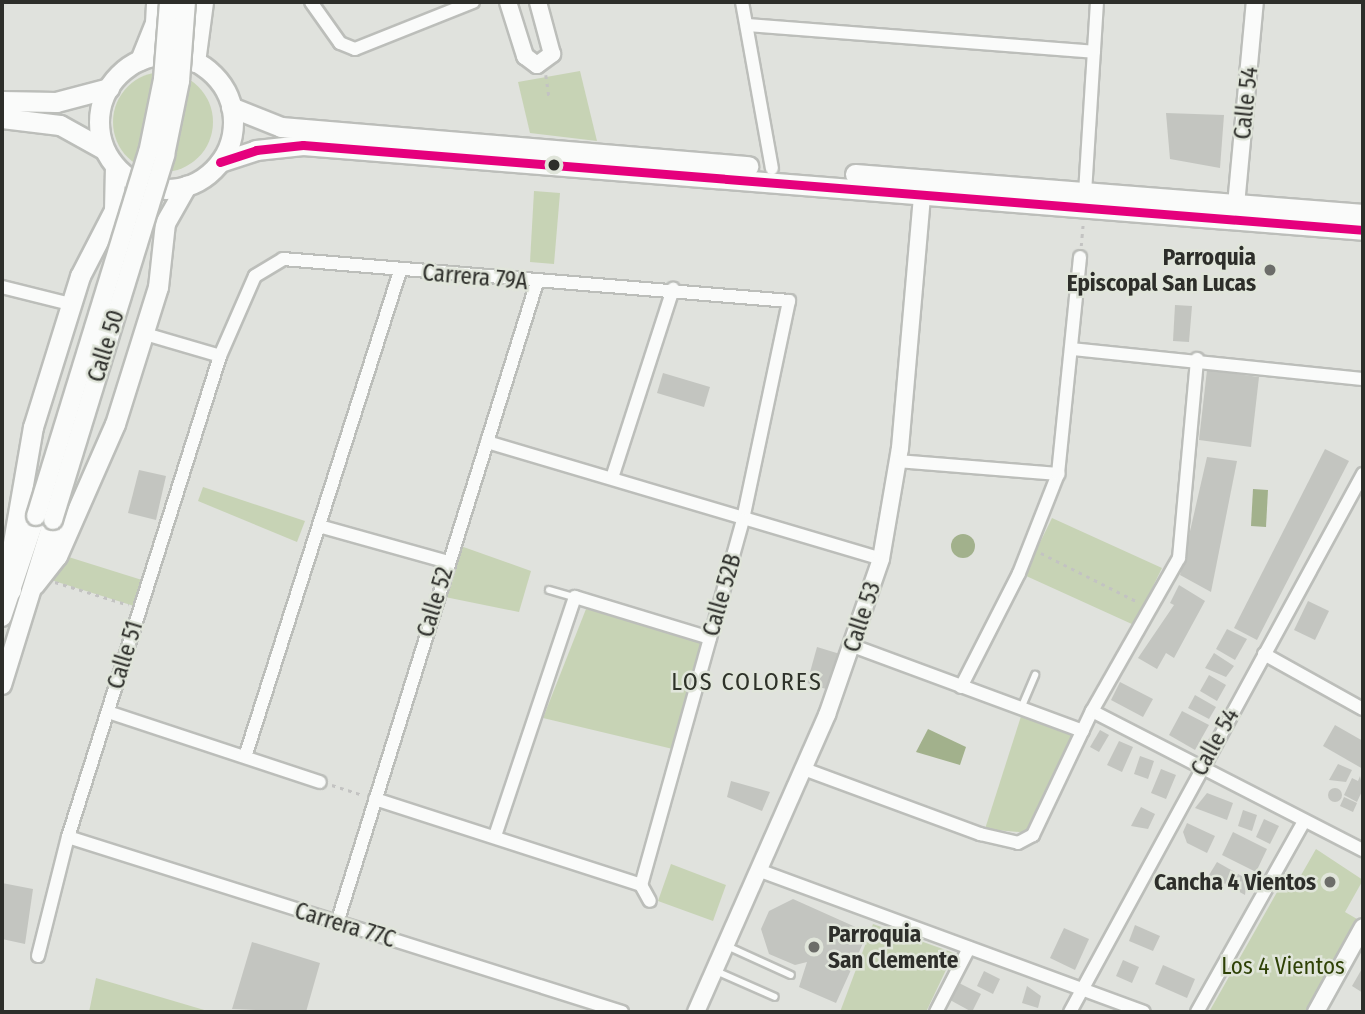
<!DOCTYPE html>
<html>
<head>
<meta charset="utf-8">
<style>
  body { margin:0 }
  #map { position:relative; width:1365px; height:1014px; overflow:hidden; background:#e0e2dd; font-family:"Fira Sans Condensed",sans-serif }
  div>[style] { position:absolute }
  .green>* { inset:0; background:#c7d3b5 }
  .round { border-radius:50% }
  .water>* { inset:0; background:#a2b18c }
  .building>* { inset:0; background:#c3c5c0 }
  .path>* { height:2.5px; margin-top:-1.25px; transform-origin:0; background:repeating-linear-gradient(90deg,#c3c3c2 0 3.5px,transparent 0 8.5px) }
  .roads { filter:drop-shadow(2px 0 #bcbeba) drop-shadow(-2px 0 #bcbeba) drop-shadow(0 2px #bcbeba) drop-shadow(0 -2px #bcbeba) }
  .service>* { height:6px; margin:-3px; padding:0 3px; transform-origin:3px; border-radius:3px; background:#fafbfa }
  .minor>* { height:12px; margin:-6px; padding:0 6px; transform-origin:6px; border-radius:6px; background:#fafbfa }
  .tertiary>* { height:16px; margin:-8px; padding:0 8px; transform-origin:8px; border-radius:8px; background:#fafbfa }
  .secondary>* { height:18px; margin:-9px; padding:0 9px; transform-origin:9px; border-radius:9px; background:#fafbfa }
  .primary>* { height:19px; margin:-9.5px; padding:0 9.5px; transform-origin:9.5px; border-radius:9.5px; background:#fafbfa }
  .primary>.ring { margin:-9.5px; padding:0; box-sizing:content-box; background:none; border:19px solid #fafbfa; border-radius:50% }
  .bridges { filter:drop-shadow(2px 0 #bcbeba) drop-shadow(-2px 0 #bcbeba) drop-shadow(0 2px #bcbeba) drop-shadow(0 -2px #bcbeba) }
  .secondary-bridge>* { height:18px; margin:-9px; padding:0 9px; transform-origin:9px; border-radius:9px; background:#fafbfa }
  .bus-1>* { height:9px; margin:-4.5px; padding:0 4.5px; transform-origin:4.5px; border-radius:4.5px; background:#e5007d }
  .dots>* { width:19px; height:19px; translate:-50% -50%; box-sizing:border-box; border:4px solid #e0e5da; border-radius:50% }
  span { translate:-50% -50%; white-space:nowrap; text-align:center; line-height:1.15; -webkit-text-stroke:5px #e0e5da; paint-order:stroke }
  .street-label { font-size:23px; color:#2d2e2a }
  .poi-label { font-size:23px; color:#2d2e2a; font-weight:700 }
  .right { translate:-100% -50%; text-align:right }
  .left { translate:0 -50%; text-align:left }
  .park-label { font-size:23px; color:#2e4106 }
  .neighbourhood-label { font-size:24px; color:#2e3229; letter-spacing:2px }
  .frame { position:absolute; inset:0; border:4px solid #2d2e2a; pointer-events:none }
</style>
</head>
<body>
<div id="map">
  <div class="green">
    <i style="clip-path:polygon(580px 71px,597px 141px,530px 133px,518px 82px)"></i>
    <i class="round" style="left:113px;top:72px;width:100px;height:100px"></i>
    <i style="clip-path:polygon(534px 191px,560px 193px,554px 264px,530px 262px)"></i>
    <i style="clip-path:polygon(203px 487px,305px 521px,297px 542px,198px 501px)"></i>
    <i style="clip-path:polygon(1052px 518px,1162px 568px,1134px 625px,1024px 575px)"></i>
    <i style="clip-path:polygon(455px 544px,531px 571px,519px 612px,445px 597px)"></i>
    <i style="clip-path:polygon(43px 549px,142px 580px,134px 606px,35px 575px)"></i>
    <i style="clip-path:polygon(586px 609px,703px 638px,677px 750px,543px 718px)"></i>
    <i style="clip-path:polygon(1023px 710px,1081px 732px,1029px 833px,985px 829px)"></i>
    <i style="clip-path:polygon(1316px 849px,1363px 880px,1345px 912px,1357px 919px,1305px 1012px,1209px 1012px,1285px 878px,1296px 884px)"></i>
    <i style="clip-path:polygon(671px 864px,726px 885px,713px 921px,658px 901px)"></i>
    <i style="clip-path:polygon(873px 924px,954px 953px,926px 1012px,840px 1012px)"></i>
    <i style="clip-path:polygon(96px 978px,211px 1012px,89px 1012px)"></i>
  </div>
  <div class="water">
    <i style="clip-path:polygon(1253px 489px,1268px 490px,1266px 527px,1251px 526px)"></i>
    <i class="round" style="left:951px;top:534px;width:24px;height:24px"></i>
    <i style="clip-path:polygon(928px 729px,966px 747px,960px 765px,916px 752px)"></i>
  </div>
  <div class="building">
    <i style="clip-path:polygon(1166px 113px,1224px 115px,1220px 168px,1170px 159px)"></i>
    <i style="clip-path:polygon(1175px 305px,1192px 306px,1189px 342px,1173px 341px)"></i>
    <i style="clip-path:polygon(1207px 370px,1259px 377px,1251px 447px,1199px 440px)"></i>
    <i style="clip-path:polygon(663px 373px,710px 387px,704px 407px,657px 393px)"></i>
    <i style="clip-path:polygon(1325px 449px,1349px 461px,1257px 640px,1234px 628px)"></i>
    <i style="clip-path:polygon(1207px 457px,1237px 461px,1211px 592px,1180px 575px)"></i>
    <i style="clip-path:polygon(139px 470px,166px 476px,156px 520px,128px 513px)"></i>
    <i style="clip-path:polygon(1179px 585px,1205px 601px,1174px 658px,1166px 653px,1157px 669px,1138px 658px,1174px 605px,1170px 603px)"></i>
    <i style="clip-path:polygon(1308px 601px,1329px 611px,1315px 640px,1294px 630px)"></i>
    <i style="clip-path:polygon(1227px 629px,1247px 639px,1235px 660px,1216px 649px)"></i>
    <i style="clip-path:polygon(817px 647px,840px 654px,829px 690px,807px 683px)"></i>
    <i style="clip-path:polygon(1214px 653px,1234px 666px,1226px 677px,1205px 668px)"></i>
    <i style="clip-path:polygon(1209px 675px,1226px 685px,1217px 701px,1200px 691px)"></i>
    <i style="clip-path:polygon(1120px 682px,1153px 699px,1143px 717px,1111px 700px)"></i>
    <i style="clip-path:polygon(1195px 695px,1216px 707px,1209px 719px,1188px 708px)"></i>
    <i style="clip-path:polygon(1182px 711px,1209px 725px,1195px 750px,1169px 735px)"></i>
    <i style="clip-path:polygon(1335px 725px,1363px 741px,1363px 769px,1323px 746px)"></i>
    <i style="clip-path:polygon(1100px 730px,1109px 735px,1099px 752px,1090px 747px)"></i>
    <i style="clip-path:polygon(1119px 741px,1133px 747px,1122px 772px,1107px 765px)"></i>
    <i style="clip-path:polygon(1140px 756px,1154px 761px,1148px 779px,1134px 774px)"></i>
    <i style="clip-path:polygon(1338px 764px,1352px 770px,1346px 782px,1329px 780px)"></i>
    <i style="clip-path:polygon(1161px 769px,1176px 775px,1166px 799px,1151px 793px)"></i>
    <i style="clip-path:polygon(1360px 776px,1363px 789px,1357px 802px,1344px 795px,1352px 778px,1358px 781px)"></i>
    <i style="clip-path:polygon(731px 781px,770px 792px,762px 811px,727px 797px)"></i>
    <i class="round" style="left:1328px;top:788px;width:14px;height:14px"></i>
    <i style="clip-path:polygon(1207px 793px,1233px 803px,1227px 820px,1195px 808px)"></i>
    <i style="clip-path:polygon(1344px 797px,1357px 803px,1353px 812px,1340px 806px)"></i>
    <i style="clip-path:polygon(1141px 807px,1155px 814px,1148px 829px,1131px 826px)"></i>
    <i style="clip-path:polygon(1243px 810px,1257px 815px,1252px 831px,1238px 826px)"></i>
    <i style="clip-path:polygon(1264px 819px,1279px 826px,1270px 844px,1256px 837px)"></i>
    <i style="clip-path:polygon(1187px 823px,1215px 836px,1207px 853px,1187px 843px,1183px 832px)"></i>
    <i style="clip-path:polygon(1233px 832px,1267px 849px,1256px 872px,1222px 855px)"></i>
    <i style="clip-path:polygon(1217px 862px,1247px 879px,1245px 895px,1209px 875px)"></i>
    <i style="clip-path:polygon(2px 883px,33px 889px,25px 944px,2px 939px)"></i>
    <i style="clip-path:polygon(793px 899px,860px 929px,856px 937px,864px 941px,836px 1003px,799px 987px,807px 962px,795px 965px,769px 954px,761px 929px,769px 911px)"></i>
    <i style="clip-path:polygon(1135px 925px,1160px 936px,1153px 951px,1129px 941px)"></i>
    <i style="clip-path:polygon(1064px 928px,1089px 939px,1075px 970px,1050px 958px)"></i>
    <i style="clip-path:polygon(252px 942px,320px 963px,306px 1012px,232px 1009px)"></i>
    <i style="clip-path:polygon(1123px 960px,1139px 967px,1132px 983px,1116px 976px)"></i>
    <i style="clip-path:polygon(1163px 965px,1195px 979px,1187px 998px,1155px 984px)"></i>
    <i style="clip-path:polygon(1363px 967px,1363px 993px,1352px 986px)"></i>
    <i style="clip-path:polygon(984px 971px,1000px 979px,993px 994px,977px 986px)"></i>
    <i style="clip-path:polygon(959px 983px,981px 994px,972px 1012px,950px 1000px)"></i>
    <i style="clip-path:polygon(1027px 986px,1041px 996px,1038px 1008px,1022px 1003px)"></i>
  </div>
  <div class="path">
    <i style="left:546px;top:75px;width:21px;rotate:82deg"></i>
    <i style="left:1081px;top:246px;width:21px;rotate:-85deg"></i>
    <i style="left:1041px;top:553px;width:109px;rotate:26.8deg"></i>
    <i style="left:55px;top:582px;width:77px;rotate:17.3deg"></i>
    <i style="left:332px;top:785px;width:32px;rotate:18deg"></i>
  </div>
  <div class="roads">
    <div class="service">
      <i style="left:549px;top:590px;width:26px;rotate:16deg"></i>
      <i style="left:1022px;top:706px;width:34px;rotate:-67deg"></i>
      <i style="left:727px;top:946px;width:70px;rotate:24.4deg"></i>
      <i style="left:716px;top:971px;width:64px;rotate:23.8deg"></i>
    </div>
    <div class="minor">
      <i style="left:311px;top:2px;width:50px;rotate:54.7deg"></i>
      <i style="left:340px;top:43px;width:16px;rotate:22deg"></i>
      <i style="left:355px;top:49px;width:127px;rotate:-21.7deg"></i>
      <i style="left:742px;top:2px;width:169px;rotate:79.8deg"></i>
      <i style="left:747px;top:25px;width:348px;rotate:4.4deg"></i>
      <i style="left:1085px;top:193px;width:191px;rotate:-86.4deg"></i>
      <i style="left:2px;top:287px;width:70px;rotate:14deg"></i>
      <i style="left:145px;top:334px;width:78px;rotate:16.3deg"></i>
      <i style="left:1072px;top:349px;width:293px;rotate:5.9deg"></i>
      <i style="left:487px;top:442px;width:411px;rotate:16.5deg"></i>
      <i style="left:897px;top:461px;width:162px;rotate:4.6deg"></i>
      <i style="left:612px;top:478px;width:199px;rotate:-72.1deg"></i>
      <i style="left:319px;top:526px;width:134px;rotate:15.6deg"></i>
      <i style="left:853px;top:646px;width:245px;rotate:20.3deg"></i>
      <i style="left:1264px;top:654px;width:113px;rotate:29.1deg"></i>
      <i style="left:961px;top:687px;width:128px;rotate:-63deg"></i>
      <i style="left:1019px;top:573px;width:106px;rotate:-68.5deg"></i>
      <i style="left:1058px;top:474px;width:218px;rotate:-84.2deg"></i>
      <i style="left:1092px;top:711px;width:305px;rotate:27.2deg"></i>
      <i style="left:108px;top:712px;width:223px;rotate:18.3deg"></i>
      <i style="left:245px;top:757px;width:510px;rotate:-72.31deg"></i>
      <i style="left:804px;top:769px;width:188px;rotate:20.3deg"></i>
      <i style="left:980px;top:834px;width:39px;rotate:13deg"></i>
      <i style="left:1018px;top:843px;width:17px;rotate:-28deg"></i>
      <i style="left:1033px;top:835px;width:137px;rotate:-64.6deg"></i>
      <i style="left:1092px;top:711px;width:176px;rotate:-60.4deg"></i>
      <i style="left:1179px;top:558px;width:200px;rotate:-84.8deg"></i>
      <i style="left:375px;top:799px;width:280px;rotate:17.9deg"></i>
      <i style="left:641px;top:885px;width:18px;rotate:61deg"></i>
      <i style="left:495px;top:836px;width:252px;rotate:-71.5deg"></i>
      <i style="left:575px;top:597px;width:141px;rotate:16.9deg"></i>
      <i style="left:68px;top:837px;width:581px;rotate:17.53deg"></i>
      <i style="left:758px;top:870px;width:411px;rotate:20.2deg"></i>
      <i style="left:337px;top:923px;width:671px;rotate:-72.67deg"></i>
      <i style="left:38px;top:956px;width:123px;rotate:-75.9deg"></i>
      <i style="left:68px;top:837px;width:504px;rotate:-72.46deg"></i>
      <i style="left:220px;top:356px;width:87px;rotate:-66.4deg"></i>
      <i style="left:255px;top:276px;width:33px;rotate:-31deg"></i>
      <i style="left:283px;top:259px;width:508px;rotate:4.74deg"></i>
      <i style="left:789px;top:301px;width:224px;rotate:101.9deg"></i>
      <i style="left:743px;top:520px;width:379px;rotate:105.6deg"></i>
      <i style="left:936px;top:1012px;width:72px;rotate:-62.7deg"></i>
      <i style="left:1070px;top:1012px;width:613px;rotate:-61.43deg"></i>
      <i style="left:1197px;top:1012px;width:219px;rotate:-60.7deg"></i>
    </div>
    <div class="tertiary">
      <i style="left:508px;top:2px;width:57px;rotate:72.5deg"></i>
      <i style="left:525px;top:56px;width:15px;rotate:37deg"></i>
      <i style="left:537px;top:65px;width:19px;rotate:-36deg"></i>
      <i style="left:552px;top:54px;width:54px;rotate:-105.1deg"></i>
      <i style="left:1236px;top:205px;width:204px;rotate:-84.7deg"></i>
      <i style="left:696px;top:1012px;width:325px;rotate:-66.2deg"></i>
      <i style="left:827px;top:715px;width:165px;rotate:-70.9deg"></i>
      <i style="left:881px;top:559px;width:113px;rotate:-80.3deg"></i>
      <i style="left:900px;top:448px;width:255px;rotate:-85deg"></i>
      <i style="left:1316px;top:1012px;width:97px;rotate:-61.1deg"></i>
    </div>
    <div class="secondary">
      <i style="left:2px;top:617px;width:107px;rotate:-71.4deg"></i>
      <i style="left:2px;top:685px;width:173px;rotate:-72.8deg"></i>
    </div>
    <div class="primary">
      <i class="ring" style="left:99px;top:55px;width:115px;height:115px"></i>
      <i style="left:140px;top:60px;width:40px;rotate:-68deg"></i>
      <i style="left:155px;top:23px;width:21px;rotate:-87deg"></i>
      <i style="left:195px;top:62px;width:61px;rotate:-82.4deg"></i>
      <i style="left:2px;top:101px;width:54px;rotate:1.1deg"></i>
      <i style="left:56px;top:102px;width:55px;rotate:-14.8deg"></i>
      <i style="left:231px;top:107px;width:54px;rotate:21.8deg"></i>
      <i style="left:281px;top:127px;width:469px;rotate:4.8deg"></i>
      <i style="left:2px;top:118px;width:58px;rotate:6.9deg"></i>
      <i style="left:60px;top:125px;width:51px;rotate:29.1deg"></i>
      <i style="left:220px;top:162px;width:38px;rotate:-18deg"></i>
      <i style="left:256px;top:150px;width:47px;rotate:-6.1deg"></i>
      <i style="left:303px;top:145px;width:1063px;rotate:4.58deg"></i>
      <i style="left:855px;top:174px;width:510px;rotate:4.5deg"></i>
      <i style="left:34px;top:585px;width:37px;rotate:-52deg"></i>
      <i style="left:57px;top:556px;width:144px;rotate:-66.3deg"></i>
      <i style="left:115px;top:424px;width:144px;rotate:-72.6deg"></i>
      <i style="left:158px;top:287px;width:64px;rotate:-83.8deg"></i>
      <i style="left:165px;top:223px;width:43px;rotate:-60.4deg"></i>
      <i style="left:11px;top:590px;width:36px;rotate:-90deg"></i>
      <i style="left:11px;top:554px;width:129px;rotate:-80.2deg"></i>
      <i style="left:33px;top:427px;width:158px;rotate:-72.7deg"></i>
      <i style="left:80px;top:276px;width:74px;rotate:-62.7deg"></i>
      <i style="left:114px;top:210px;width:44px;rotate:-88.7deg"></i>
    </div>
  </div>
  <div class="bridges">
    <div class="secondary-bridge">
      <i style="left:36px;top:516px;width:380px;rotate:-72.9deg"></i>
      <i style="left:148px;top:153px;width:76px;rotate:-78.5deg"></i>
      <i style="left:163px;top:79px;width:77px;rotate:-85.5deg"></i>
      <i style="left:53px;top:520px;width:382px;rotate:-72.9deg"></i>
      <i style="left:165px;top:155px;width:76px;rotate:-78.5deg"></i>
      <i style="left:180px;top:81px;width:79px;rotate:-85.7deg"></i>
    </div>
  </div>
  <div class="bus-1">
    <i style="left:220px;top:162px;width:38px;rotate:-18deg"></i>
    <i style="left:256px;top:150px;width:47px;rotate:-6.1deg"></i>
    <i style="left:303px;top:145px;width:1063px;rotate:4.58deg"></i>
  </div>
  <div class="dots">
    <i style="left:554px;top:165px;background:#2d2e2a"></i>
    <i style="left:1270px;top:270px;background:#6c6d69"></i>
    <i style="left:1330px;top:882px;background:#6c6d69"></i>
    <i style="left:814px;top:947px;background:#6c6d69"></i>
  </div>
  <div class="street-label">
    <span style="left:1246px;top:103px;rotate:-84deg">Calle 54</span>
    <span style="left:475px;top:277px;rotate:5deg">Carrera 79A</span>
    <span style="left:106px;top:346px;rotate:-73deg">Calle 50</span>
    <span style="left:722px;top:595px;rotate:-74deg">Calle 52B</span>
    <span style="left:435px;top:602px;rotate:-73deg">Calle 52</span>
    <span style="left:862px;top:617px;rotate:-72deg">Calle 53</span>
    <span style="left:125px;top:655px;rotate:-73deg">Calle 51</span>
    <span style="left:1215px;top:742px;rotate:-61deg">Calle 54</span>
    <span style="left:345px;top:925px;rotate:17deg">Carrera 77C</span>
  </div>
  <div class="poi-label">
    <span class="right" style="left:1256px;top:270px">Parroquia<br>Episcopal San Lucas</span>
    <span class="right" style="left:1316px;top:882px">Cancha 4 Vientos</span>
    <span class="left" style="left:828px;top:947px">Parroquia<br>San Clemente</span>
  </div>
  <div class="park-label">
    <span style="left:1283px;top:966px">Los 4 Vientos</span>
  </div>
  <div class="neighbourhood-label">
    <span style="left:747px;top:683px">LOS COLORES</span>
  </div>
  <div class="frame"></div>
</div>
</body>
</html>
